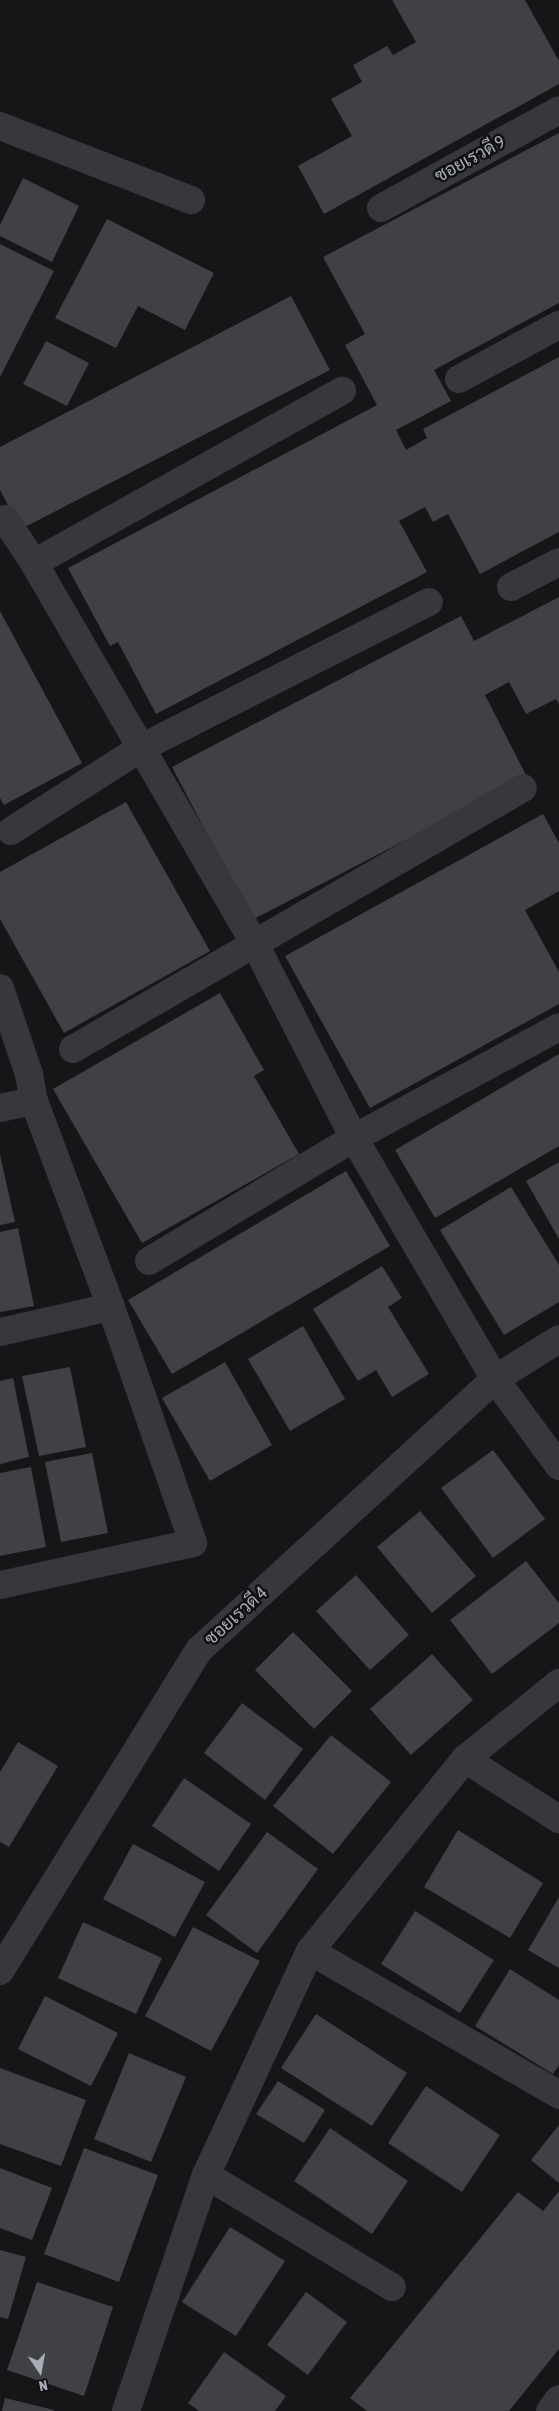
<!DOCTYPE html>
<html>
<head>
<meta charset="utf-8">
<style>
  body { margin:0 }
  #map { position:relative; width:559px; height:2411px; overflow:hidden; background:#161618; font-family:"Asap Condensed",Sarabun,sans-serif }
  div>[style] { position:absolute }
  .building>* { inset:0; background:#404145 }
  .minor>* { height:28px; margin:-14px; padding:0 14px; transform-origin:14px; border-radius:14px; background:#37383d }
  span { translate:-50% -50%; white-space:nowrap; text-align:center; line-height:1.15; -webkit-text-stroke:5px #111113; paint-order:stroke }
  .street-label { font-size:18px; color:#a8adb8 }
  .north { position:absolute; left:15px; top:2346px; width:50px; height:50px; -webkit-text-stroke:4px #111113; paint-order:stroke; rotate:168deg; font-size:14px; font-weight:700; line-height:20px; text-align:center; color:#a8adb8 }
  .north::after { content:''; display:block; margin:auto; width:18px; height:22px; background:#a8adb8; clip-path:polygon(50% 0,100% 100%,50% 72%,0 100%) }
</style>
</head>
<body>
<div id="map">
  <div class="building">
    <i style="clip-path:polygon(392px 0,525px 0,559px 61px,559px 84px,324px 214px,298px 166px,352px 136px,331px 99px,362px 82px,353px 65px,387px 46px,393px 55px,416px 42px)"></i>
    <i style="clip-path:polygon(559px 133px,559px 303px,434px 370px,451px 401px,396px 430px,406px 450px,427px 438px,423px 429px,559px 357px,559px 532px,480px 574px,448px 514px,433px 522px,425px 507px,399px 521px,427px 572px,156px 714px,118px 642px,110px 646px,68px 568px,377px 405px,345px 345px,365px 334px,323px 257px)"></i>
    <i style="clip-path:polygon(23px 178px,79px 206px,52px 262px,0 236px,0 225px)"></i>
    <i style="clip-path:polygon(107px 219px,214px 273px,185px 330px,138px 306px,116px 348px,55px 318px)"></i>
    <i style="clip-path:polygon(0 244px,54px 271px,0 377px)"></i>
    <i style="clip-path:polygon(291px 296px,330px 370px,21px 529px,0 490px,0 447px)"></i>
    <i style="clip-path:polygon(46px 341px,89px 363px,67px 406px,23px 384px)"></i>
    <i style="clip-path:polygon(559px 597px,559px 704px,556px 699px,526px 714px,509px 682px,485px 695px,527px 777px,252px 920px,172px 767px,461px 616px,474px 641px)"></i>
    <i style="clip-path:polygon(0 611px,82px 763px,4px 805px,0 798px)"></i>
    <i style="clip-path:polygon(126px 802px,210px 951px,64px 1033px,0 919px,0 872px)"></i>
    <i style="clip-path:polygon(543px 814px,559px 843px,559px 891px,525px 910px,559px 972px,559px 1004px,370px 1108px,285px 956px)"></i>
    <i style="clip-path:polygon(220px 993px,264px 1070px,254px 1076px,299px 1154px,142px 1243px,53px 1089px)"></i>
    <i style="clip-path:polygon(559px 1054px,559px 1146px,435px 1218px,395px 1150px)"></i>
    <i style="clip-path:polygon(0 1155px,15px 1222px,0 1225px)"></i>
    <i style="clip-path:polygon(559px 1162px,559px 1239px,526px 1181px)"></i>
    <i style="clip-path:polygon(346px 1171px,390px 1246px,172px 1374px,128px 1300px)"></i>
    <i style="clip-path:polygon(511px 1187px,559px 1265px,559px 1302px,504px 1335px,440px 1230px)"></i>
    <i style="clip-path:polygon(18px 1228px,34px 1306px,0 1312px,0 1232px)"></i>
    <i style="clip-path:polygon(382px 1266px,402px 1298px,388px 1307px,429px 1374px,392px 1397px,376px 1370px,358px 1381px,313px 1309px)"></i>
    <i style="clip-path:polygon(303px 1326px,345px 1399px,290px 1431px,248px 1359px)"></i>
    <i style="clip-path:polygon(225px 1362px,272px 1445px,210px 1481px,162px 1398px)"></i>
    <i style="clip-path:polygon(70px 1367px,86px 1447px,39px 1456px,22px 1376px)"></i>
    <i style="clip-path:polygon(13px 1378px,29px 1457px,0 1464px,0 1381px)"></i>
    <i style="clip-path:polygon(493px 1450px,545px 1519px,493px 1558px,441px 1488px)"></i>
    <i style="clip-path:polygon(92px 1453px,108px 1533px,61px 1542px,45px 1462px)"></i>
    <i style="clip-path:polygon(31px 1467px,46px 1547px,0 1556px,0 1473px)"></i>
    <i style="clip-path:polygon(420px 1511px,476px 1576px,432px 1613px,377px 1547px)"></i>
    <i style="clip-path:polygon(526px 1561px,559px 1603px,559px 1623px,492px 1674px,450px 1620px)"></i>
    <i style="clip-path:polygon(356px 1575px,409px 1635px,370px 1670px,316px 1611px)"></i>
    <i style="clip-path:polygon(293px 1632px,352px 1691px,314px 1729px,255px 1670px)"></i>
    <i style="clip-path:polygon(432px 1654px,473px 1700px,411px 1755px,370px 1709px)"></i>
    <i style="clip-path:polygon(242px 1703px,303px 1749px,265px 1800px,204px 1753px)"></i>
    <i style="clip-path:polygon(331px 1735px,391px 1782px,333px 1854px,273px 1806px)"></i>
    <i style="clip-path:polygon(18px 1742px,58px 1766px,9px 1847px,0 1842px,0 1772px)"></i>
    <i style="clip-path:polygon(184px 1778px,251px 1824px,219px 1871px,152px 1826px)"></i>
    <i style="clip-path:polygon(458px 1830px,543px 1883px,510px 1938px,424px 1887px)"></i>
    <i style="clip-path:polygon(267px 1832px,318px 1869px,257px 1953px,206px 1915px)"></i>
    <i style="clip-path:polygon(133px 1844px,205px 1882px,175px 1937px,103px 1899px)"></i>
    <i style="clip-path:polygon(559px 1897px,559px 1968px,528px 1950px)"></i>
    <i style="clip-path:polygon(415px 1911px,494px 1960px,460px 2013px,381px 1964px)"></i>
    <i style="clip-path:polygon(83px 1922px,162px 1958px,136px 2014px,58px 1978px)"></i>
    <i style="clip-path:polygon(193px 1927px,260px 1961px,211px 2051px,145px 2016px)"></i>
    <i style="clip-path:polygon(510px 1969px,559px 2000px,559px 2065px,553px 2074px,475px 2026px)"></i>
    <i style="clip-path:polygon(45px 1996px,118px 2033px,91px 2086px,18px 2049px)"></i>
    <i style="clip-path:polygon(316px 2014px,407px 2073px,372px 2126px,281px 2068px)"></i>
    <i style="clip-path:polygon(129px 2053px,186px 2077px,151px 2162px,94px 2139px)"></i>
    <i style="clip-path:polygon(0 2068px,86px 2100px,61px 2166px,0 2144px)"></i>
    <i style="clip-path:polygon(278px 2081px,325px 2110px,304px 2143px,256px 2114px)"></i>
    <i style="clip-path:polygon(426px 2086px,500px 2135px,462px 2192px,388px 2143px)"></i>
    <i style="clip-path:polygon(559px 2125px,559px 2183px,531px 2160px)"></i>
    <i style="clip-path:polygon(330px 2128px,408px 2181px,372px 2234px,294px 2181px)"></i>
    <i style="clip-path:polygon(84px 2148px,158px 2175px,119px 2282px,44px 2254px)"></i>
    <i style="clip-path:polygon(0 2168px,52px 2188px,32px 2240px,0 2228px)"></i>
    <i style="clip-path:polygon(559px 2191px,559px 2349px,509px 2411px,367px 2411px,350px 2398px,518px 2192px,543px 2211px)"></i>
    <i style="clip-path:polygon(230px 2227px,285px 2261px,236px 2336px,182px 2302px)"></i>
    <i style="clip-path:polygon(0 2250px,26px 2257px,8px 2319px,0 2317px)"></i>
    <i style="clip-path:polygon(37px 2282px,113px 2307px,84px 2396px,7px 2370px)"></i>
    <i style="clip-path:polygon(306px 2292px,347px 2322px,308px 2375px,267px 2345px)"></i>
    <i style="clip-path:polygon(224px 2352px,286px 2396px,275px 2411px,199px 2411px,188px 2403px)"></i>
    <i style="clip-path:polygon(5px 2398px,54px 2410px,54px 2411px,2px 2411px)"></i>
  </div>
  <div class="minor">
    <i style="left:0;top:126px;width:205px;rotate:21.2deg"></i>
    <i style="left:381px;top:208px;width:203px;rotate:-28.8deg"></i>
    <i style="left:459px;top:379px;width:114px;rotate:-28.4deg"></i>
    <i style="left:5px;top:519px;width:53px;rotate:56.6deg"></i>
    <i style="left:34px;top:563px;width:440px;rotate:59.9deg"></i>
    <i style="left:255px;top:944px;width:218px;rotate:63deg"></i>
    <i style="left:354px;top:1138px;width:279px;rotate:59.7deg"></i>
    <i style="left:495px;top:1379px;width:108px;rotate:53.7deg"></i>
    <i style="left:34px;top:563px;width:353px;rotate:-29.2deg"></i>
    <i style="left:511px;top:587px;width:54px;rotate:-27.5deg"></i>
    <i style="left:11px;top:831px;width:152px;rotate:-32.6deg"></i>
    <i style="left:139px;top:749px;width:325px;rotate:-26.9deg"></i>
    <i style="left:0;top:988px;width:91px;rotate:71.4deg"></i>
    <i style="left:29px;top:1074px;width:27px;rotate:80deg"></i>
    <i style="left:34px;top:1101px;width:220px;rotate:69.5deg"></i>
    <i style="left:111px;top:1307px;width:250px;rotate:70.8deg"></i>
    <i style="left:193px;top:1543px;width:198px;rotate:167.7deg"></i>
    <i style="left:73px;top:1049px;width:520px;rotate:-30.11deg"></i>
    <i style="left:0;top:1108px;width:35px;rotate:-12deg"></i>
    <i style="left:149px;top:1261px;width:239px;rotate:-31deg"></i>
    <i style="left:354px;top:1138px;width:233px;rotate:-28.4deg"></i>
    <i style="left:0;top:1332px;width:114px;rotate:-12.7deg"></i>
    <i style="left:465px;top:1759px;width:112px;rotate:32.6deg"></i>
    <i style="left:310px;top:1951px;width:288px;rotate:30deg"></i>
    <i style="left:0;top:1971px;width:378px;rotate:-58.2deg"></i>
    <i style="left:199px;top:1650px;width:401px;rotate:-42.5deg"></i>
    <i style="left:495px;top:1379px;width:75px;rotate:-32deg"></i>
    <i style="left:206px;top:2175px;width:217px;rotate:31.1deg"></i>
    <i style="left:126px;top:2411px;width:249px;rotate:-71.3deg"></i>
    <i style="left:206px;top:2175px;width:247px;rotate:-65.1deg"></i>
    <i style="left:310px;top:1951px;width:247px;rotate:-51.1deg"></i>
    <i style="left:465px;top:1759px;width:121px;rotate:-39deg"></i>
    <i style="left:550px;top:2411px;width:15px;rotate:-53deg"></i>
  </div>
  <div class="street-label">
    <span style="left:470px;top:159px;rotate:-29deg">ซอยเรวดี 9</span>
    <span style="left:236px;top:1616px;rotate:-42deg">ซอยเรวดี 4</span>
  </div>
  <div class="north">N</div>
</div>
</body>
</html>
